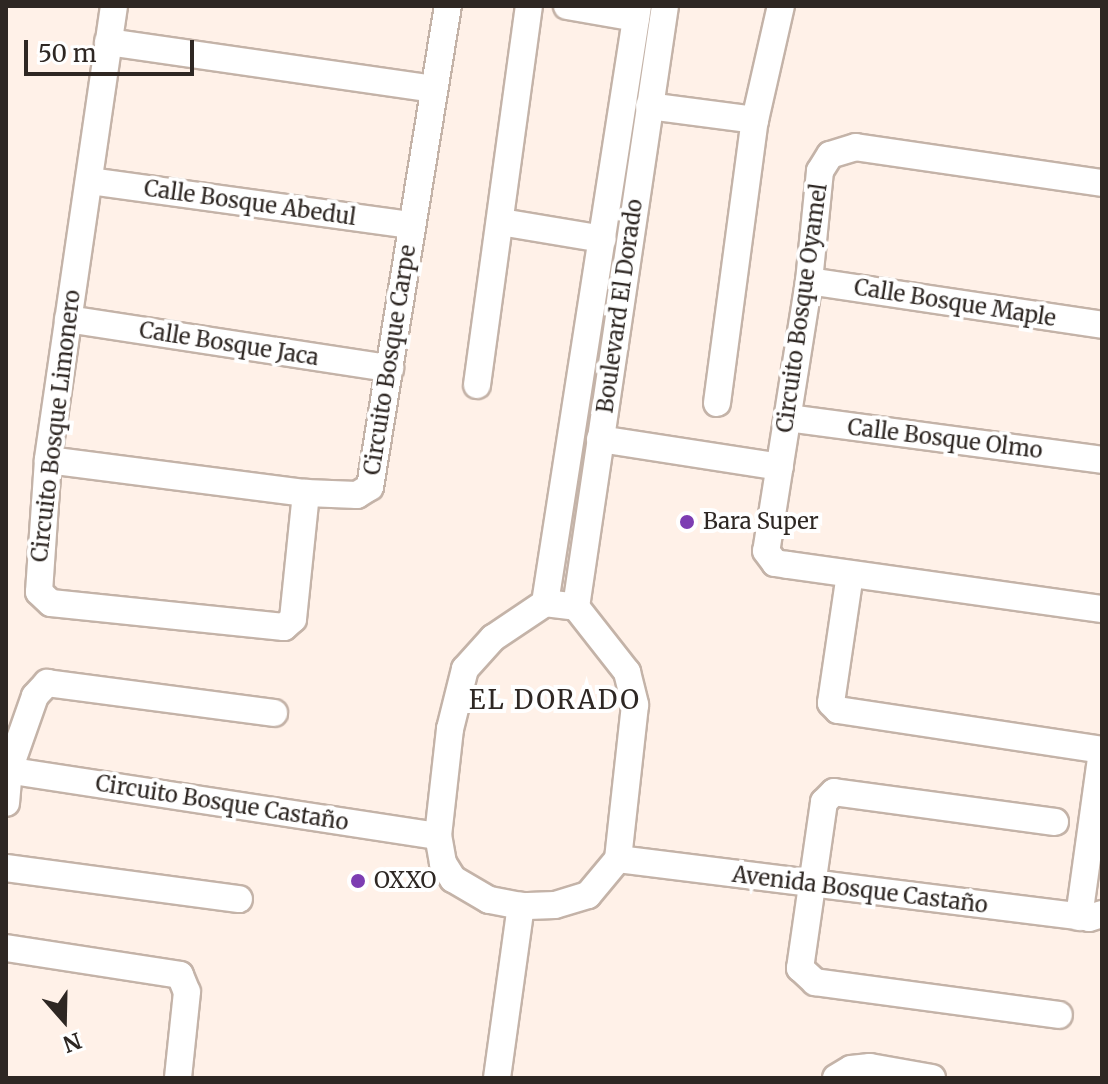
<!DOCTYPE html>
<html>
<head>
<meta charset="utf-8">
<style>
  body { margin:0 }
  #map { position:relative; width:1108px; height:1084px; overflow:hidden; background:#fff1e8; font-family:Merriweather,serif }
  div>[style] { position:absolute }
  .roads { filter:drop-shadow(2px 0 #c4b3a8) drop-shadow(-2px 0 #c4b3a8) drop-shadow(0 2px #c4b3a8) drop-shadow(0 -2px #c4b3a8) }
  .street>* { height:26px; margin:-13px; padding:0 13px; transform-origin:13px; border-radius:13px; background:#fff }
  .dots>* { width:22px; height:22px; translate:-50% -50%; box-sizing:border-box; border:4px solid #fff; border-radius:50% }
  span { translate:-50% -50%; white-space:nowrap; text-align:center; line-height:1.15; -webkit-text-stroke:8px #fff; paint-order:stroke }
  .street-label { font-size:22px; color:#2e2723 }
  .poi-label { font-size:22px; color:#2e2723 }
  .left { translate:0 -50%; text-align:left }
  .quarter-label { font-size:26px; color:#2e2723; letter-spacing:2px }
  .frame { position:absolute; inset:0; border:8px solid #2e2723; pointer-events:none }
  .north { position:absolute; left:24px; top:980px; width:80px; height:80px; -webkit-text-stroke:6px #fff; paint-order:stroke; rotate:160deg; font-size:22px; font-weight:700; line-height:32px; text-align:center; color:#2e2723 }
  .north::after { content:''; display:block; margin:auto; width:28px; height:36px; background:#2e2723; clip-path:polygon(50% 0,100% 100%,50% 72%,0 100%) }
  .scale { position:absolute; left:24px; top:40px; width:170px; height:36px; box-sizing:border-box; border:4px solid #2e2723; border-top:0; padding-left:10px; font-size:24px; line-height:28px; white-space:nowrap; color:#2e2723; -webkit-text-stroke:6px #fff; paint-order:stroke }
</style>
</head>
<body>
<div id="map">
  <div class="roads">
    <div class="street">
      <i style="left:114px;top:6px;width:459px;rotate:98.3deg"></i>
      <i style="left:48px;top:460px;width:132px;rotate:93.9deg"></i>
      <i style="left:39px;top:592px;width:16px;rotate:43deg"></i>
      <i style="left:51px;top:603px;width:234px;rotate:5.9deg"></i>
      <i style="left:284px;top:627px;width:12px;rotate:-42deg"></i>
      <i style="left:293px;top:619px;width:127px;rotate:-84.1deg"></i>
      <i style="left:567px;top:6px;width:70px;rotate:9.9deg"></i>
      <i style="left:108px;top:42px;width:328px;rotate:8.2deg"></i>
      <i style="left:649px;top:106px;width:107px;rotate:7.5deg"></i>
      <i style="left:89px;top:181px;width:325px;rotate:7.8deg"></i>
      <i style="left:1102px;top:183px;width:249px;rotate:-171.7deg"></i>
      <i style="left:856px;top:147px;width:27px;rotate:163deg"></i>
      <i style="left:830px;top:155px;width:19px;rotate:122deg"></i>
      <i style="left:820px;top:171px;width:111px;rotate:95.7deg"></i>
      <i style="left:809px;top:281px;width:273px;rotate:99deg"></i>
      <i style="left:766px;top:551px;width:15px;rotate:53deg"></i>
      <i style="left:775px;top:563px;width:13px;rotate:9deg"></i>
      <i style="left:788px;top:565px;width:317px;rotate:8deg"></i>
      <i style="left:501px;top:222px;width:103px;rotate:9.5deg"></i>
      <i style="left:809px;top:281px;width:296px;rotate:8.5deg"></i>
      <i style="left:68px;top:319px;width:326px;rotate:8.7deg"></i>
      <i style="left:477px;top:385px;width:383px;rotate:-82.2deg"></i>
      <i style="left:717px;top:403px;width:286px;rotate:-82.4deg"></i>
      <i style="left:755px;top:120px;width:117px;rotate:-77.2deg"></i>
      <i style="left:788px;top:418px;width:317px;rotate:7.6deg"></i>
      <i style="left:600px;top:439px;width:182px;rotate:8.8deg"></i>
      <i style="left:48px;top:460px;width:260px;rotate:7.3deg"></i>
      <i style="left:306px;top:493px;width:51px;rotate:2.2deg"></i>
      <i style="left:357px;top:495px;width:15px;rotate:-32deg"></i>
      <i style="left:370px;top:487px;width:487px;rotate:-80.8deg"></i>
      <i style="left:850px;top:574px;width:130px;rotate:98.4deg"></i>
      <i style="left:831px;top:703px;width:10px;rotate:45deg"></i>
      <i style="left:838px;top:710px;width:267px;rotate:8.6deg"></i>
      <i style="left:545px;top:603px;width:31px;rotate:7deg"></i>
      <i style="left:576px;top:607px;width:83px;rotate:51.9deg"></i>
      <i style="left:627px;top:672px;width:34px;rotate:76deg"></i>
      <i style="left:635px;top:705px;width:155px;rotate:96.3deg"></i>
      <i style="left:618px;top:859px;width:47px;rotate:129.8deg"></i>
      <i style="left:588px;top:895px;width:34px;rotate:163deg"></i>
      <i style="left:555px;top:905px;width:34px;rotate:178deg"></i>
      <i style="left:521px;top:906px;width:33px;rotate:-169deg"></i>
      <i style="left:489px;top:900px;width:42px;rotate:-149.7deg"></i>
      <i style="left:453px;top:879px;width:19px;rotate:-122deg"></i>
      <i style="left:443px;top:863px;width:27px;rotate:-100deg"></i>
      <i style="left:438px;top:836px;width:108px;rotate:-83.6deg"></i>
      <i style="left:450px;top:729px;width:62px;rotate:-76deg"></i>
      <i style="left:465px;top:669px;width:42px;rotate:-47.9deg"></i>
      <i style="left:493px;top:638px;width:63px;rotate:-33.9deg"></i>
      <i style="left:545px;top:603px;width:604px;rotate:-81.15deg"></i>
      <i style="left:576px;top:607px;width:608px;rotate:-81.58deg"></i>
      <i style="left:6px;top:770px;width:437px;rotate:8.7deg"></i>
      <i style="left:6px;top:803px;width:33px;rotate:-85deg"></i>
      <i style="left:9px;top:770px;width:78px;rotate:-70.6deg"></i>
      <i style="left:35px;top:696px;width:18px;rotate:-47deg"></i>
      <i style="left:47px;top:683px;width:229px;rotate:7.5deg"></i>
      <i style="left:1055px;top:822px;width:223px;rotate:-172.3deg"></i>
      <i style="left:834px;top:792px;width:14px;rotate:135deg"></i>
      <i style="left:824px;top:802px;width:168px;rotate:98.2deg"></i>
      <i style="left:800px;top:968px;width:21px;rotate:43deg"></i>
      <i style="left:815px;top:982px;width:246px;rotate:7.7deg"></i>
      <i style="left:618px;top:859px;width:475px;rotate:7.1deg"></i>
      <i style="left:1089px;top:918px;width:14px;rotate:-17deg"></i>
      <i style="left:6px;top:868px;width:235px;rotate:7.6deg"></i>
      <i style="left:1079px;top:917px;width:167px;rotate:-82.1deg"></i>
      <i style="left:6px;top:948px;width:176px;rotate:8.8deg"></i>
      <i style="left:180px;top:975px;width:18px;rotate:68deg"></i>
      <i style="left:187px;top:992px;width:86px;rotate:96deg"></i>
      <i style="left:497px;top:1078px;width:174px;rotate:-82.1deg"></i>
      <i style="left:836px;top:1078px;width:17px;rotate:-31deg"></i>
      <i style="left:851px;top:1069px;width:19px;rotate:-6deg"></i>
      <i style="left:870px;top:1067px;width:63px;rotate:10.1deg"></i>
    </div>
  </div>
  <div class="dots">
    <i style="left:687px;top:522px;background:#7d3db2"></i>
    <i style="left:358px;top:881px;background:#7d3db2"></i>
  </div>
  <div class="street-label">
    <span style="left:250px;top:203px;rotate:8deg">Calle Bosque Abedul</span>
    <span style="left:955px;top:303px;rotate:9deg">Calle Bosque Maple</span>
    <span style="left:620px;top:306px;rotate:-82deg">Boulevard El Dorado</span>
    <span style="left:802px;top:308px;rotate:-82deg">Circuito Bosque Oyamel</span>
    <span style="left:229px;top:344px;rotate:9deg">Calle Bosque Jaca</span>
    <span style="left:390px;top:360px;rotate:-81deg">Circuito Bosque Carpe</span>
    <span style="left:56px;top:426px;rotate:-83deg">Circuito Bosque Limonero</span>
    <span style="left:945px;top:439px;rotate:7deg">Calle Bosque Olmo</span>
    <span style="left:222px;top:803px;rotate:9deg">Circuito Bosque Castaño</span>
    <span style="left:860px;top:890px;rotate:7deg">Avenida Bosque Castaño</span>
  </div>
  <div class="poi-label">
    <span class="left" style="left:703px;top:522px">Bara Super</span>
    <span class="left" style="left:374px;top:881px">OXXO</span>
  </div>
  <div class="quarter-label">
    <span style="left:555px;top:700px">EL DORADO</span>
  </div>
  <div class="frame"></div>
  <div class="north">N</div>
  <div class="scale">50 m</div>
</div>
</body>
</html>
